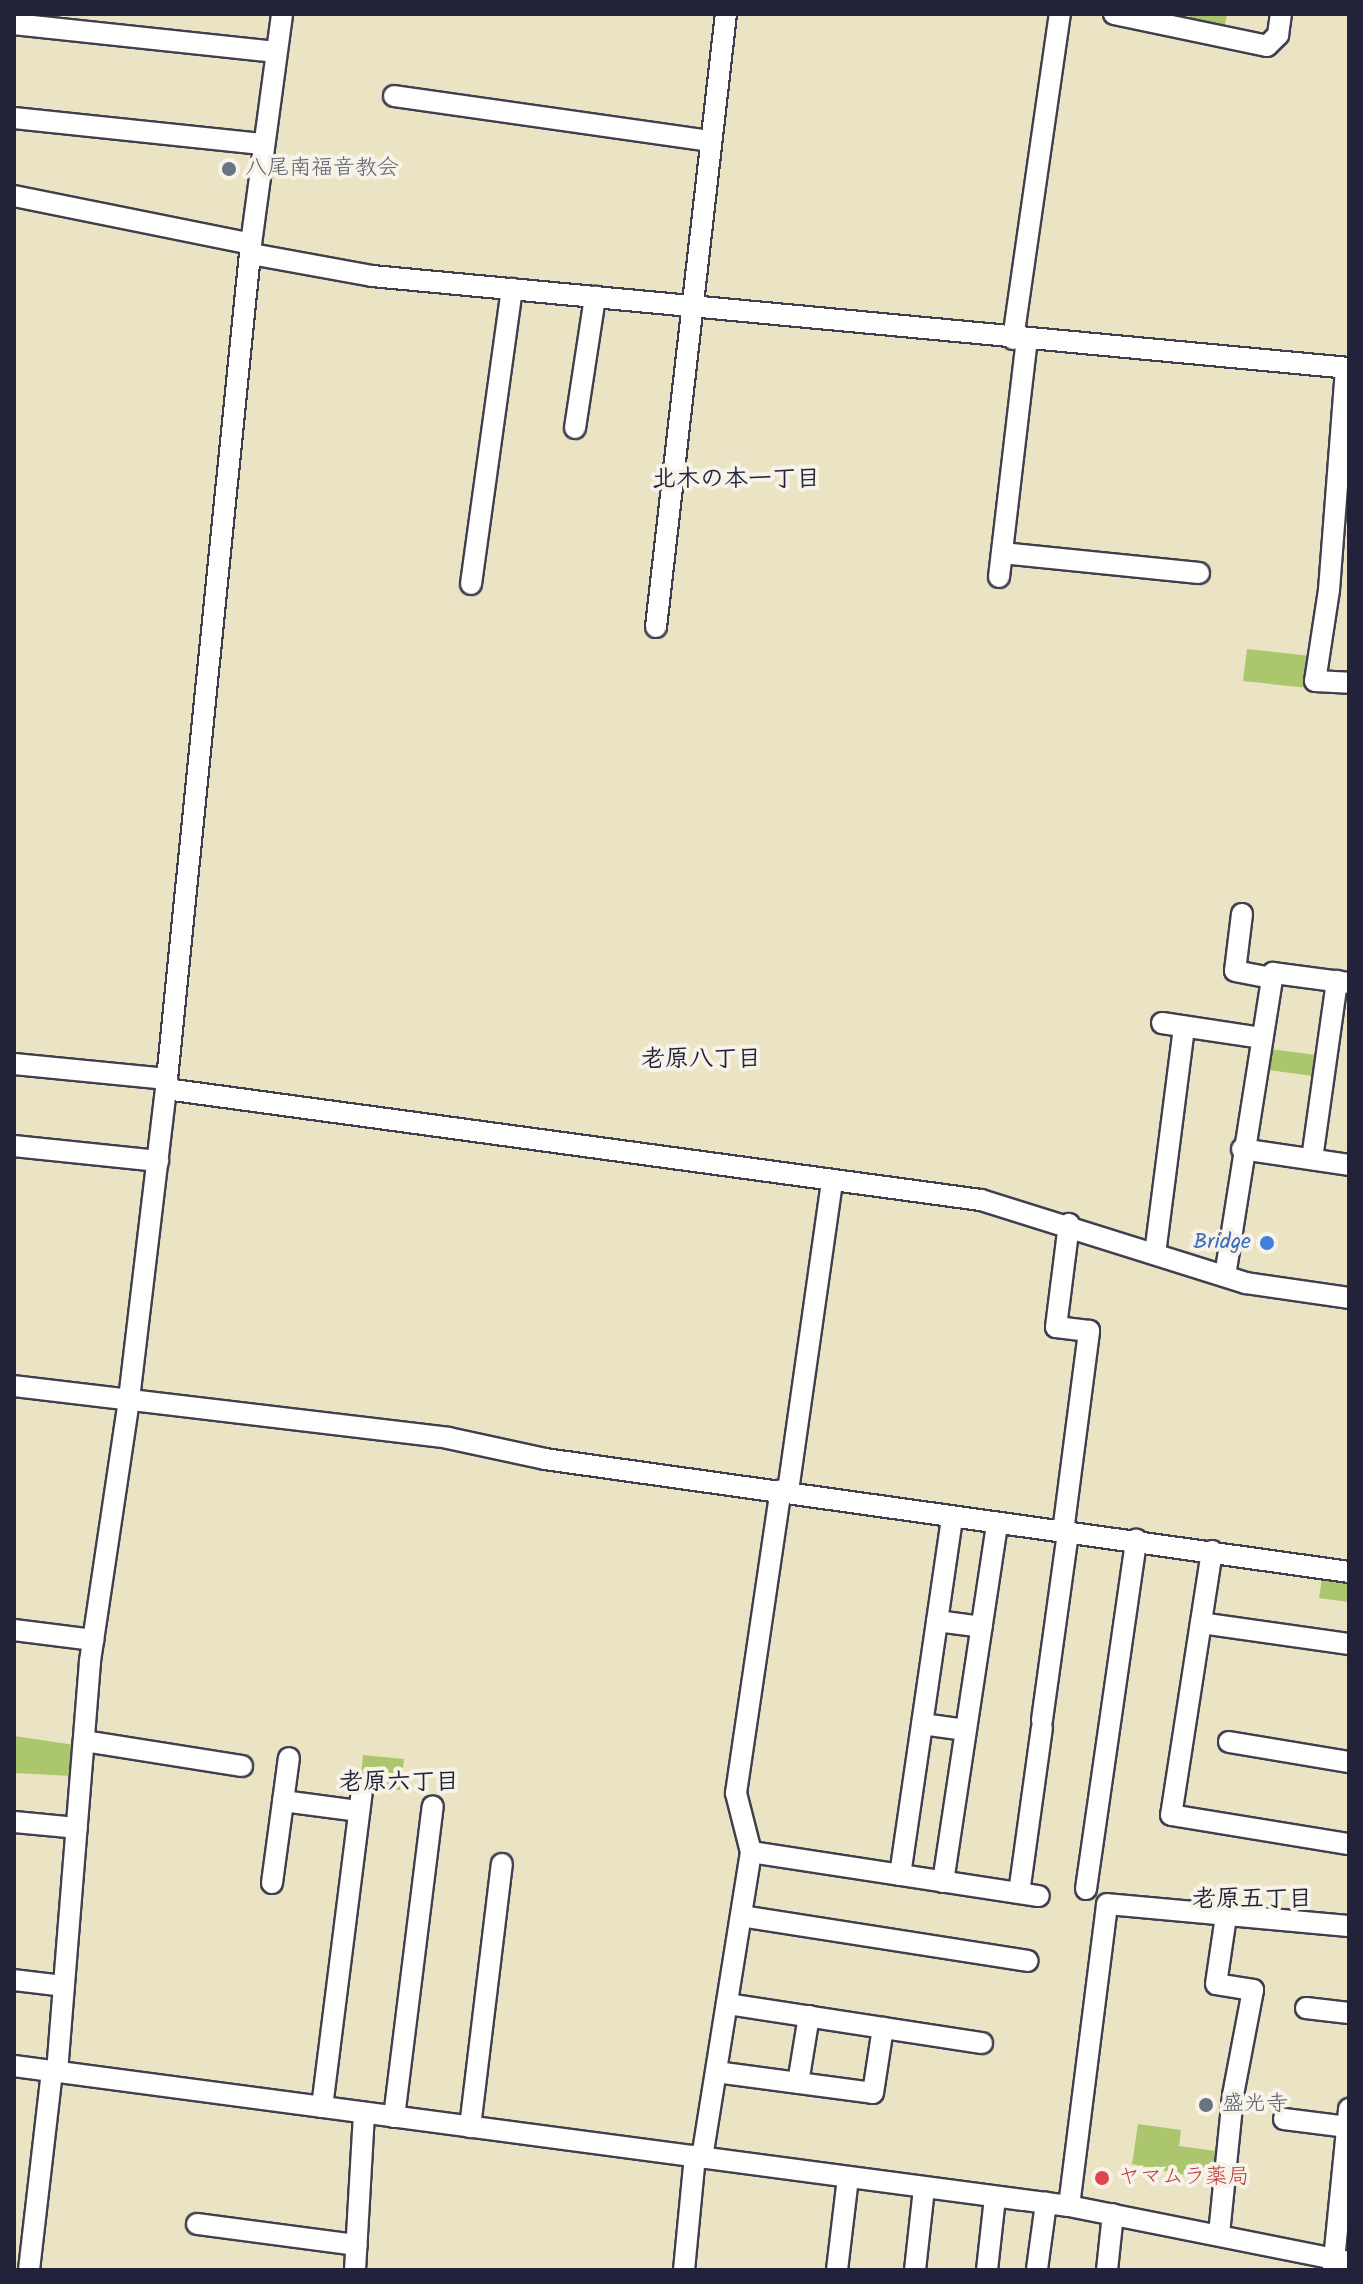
<!DOCTYPE html>
<html>
<head>
<meta charset="utf-8">
<style>
  body { margin:0 }
  #map { position:relative; width:1363px; height:2284px; overflow:hidden; background:#eae4c5; font-family:Kalam,"Klee One",sans-serif }
  div>[style] { position:absolute }
  .green>* { inset:0; background:#abc66c }
  .roads { filter:drop-shadow(2px 0 #403f50) drop-shadow(-2px 0 #403f50) drop-shadow(0 2px #403f50) drop-shadow(0 -2px #403f50) }
  .minor>* { height:20px; margin:-10px; padding:0 10px; transform-origin:10px; border-radius:10px; background:#fff }
  .dots>* { width:22px; height:22px; translate:-50% -50%; box-sizing:border-box; border:4px solid #f7f3e8; border-radius:50% }
  span { translate:-50% -50%; white-space:nowrap; text-align:center; line-height:1.15; -webkit-text-stroke:8px #f7f3e8; paint-order:stroke }
  .worship-label { font-size:22px; color:#5b616d }
  .left { translate:0 -50%; text-align:left }
  .shop-label { font-size:22px; color:#366cbe }
  .right { translate:-100% -50%; text-align:right }
  .health-label { font-size:22px; color:#be3a42 }
  .neighbourhood-label { font-size:24px; color:#22223b; font-weight:700 }
  .frame { position:absolute; inset:0; border:16px solid #22223b; pointer-events:none }
</style>
</head>
<body>
<div id="map">
  <div class="green">
    <i style="clip-path:polygon(1190px 14px,1227px 14px,1224px 30px,1189px 26px)"></i>
    <i style="clip-path:polygon(1247px 649px,1311px 656px,1308px 688px,1243px 681px)"></i>
    <i style="clip-path:polygon(1263px 1048px,1316px 1055px,1313px 1076px,1261px 1069px)"></i>
    <i style="clip-path:polygon(1322px 1578px,1349px 1581px,1349px 1602px,1319px 1598px)"></i>
    <i style="clip-path:polygon(14px 1736px,75px 1745px,72px 1776px,14px 1773px)"></i>
    <i style="clip-path:polygon(363px 1755px,404px 1759px,400px 1790px,360px 1786px)"></i>
    <i style="clip-path:polygon(1138px 2124px,1181px 2130px,1179px 2146px,1223px 2152px,1219px 2182px,1132px 2164px)"></i>
  </div>
  <div class="roads">
    <div class="minor">
      <i style="left:1114px;top:14px;width:156px;rotate:11.8deg"></i>
      <i style="left:1267px;top:46px;width:16px;rotate:-45deg"></i>
      <i style="left:1278px;top:35px;width:21px;rotate:-82deg"></i>
      <i style="left:14px;top:24px;width:263px;rotate:6.1deg"></i>
      <i style="left:394px;top:96px;width:319px;rotate:8.1deg"></i>
      <i style="left:14px;top:118px;width:249px;rotate:6deg"></i>
      <i style="left:14px;top:196px;width:242px;rotate:11.4deg"></i>
      <i style="left:251px;top:254px;width:123px;rotate:10.3deg"></i>
      <i style="left:372px;top:276px;width:981px;rotate:5.38deg"></i>
      <i style="left:1013px;top:339px;width:328px;rotate:-81.8deg"></i>
      <i style="left:1346px;top:369px;width:222px;rotate:94.4deg"></i>
      <i style="left:1329px;top:590px;width:92px;rotate:98.7deg"></i>
      <i style="left:1315px;top:681px;width:34px;rotate:3deg"></i>
      <i style="left:575px;top:428px;width:133px;rotate:-81.3deg"></i>
      <i style="left:1002px;top:553px;width:198px;rotate:5.8deg"></i>
      <i style="left:999px;top:577px;width:239px;rotate:-83.3deg"></i>
      <i style="left:471px;top:584px;width:298px;rotate:-82.1deg"></i>
      <i style="left:656px;top:627px;width:617px;rotate:-83.49deg"></i>
      <i style="left:1242px;top:914px;width:57px;rotate:97deg"></i>
      <i style="left:1235px;top:971px;width:38px;rotate:11deg"></i>
      <i style="left:1162px;top:1023px;width:100px;rotate:8.6deg"></i>
      <i style="left:14px;top:1064px;width:154px;rotate:5.6deg"></i>
      <i style="left:166px;top:1089px;width:823px;rotate:7.76deg"></i>
      <i style="left:981px;top:1200px;width:278px;rotate:17.4deg"></i>
      <i style="left:1246px;top:1283px;width:104px;rotate:8.3deg"></i>
      <i style="left:14px;top:1146px;width:145px;rotate:5.9deg"></i>
      <i style="left:1242px;top:1149px;width:108px;rotate:8.5deg"></i>
      <i style="left:1312px;top:1159px;width:180px;rotate:-82deg"></i>
      <i style="left:1155px;top:1254px;width:229px;rotate:-82.7deg"></i>
      <i style="left:1225px;top:1276px;width:307px;rotate:-81deg"></i>
      <i style="left:1273px;top:973px;width:77px;rotate:7.5deg"></i>
      <i style="left:14px;top:1386px;width:437px;rotate:6.8deg"></i>
      <i style="left:448px;top:1438px;width:99px;rotate:12.2deg"></i>
      <i style="left:545px;top:1459px;width:812px;rotate:8deg"></i>
      <i style="left:788px;top:1491px;width:314px;rotate:-81.9deg"></i>
      <i style="left:1063px;top:1532px;width:203px;rotate:-82.6deg"></i>
      <i style="left:1089px;top:1331px;width:33px;rotate:-173deg"></i>
      <i style="left:1056px;top:1327px;width:104px;rotate:-82.8deg"></i>
      <i style="left:1212px;top:1551px;width:267px;rotate:98.8deg"></i>
      <i style="left:1171px;top:1815px;width:180px;rotate:9.3deg"></i>
      <i style="left:937px;top:1621px;width:45px;rotate:7.6deg"></i>
      <i style="left:1201px;top:1623px;width:149px;rotate:8.1deg"></i>
      <i style="left:14px;top:1630px;width:80px;rotate:7.2deg"></i>
      <i style="left:1042px;top:1720px;width:190px;rotate:-82.1deg"></i>
      <i style="left:922px;top:1724px;width:44px;rotate:7.8deg"></i>
      <i style="left:84px;top:1741px;width:160px;rotate:9deg"></i>
      <i style="left:1229px;top:1742px;width:122px;rotate:9.5deg"></i>
      <i style="left:283px;top:1801px;width:77px;rotate:7.5deg"></i>
      <i style="left:14px;top:1822px;width:63px;rotate:5.4deg"></i>
      <i style="left:751px;top:1852px;width:291px;rotate:8.7deg"></i>
      <i style="left:900px;top:1875px;width:360px;rotate:-81.7deg"></i>
      <i style="left:943px;top:1882px;width:361px;rotate:-81.4deg"></i>
      <i style="left:272px;top:1883px;width:126px;rotate:-82.3deg"></i>
      <i style="left:1086px;top:1889px;width:353px;rotate:-81.8deg"></i>
      <i style="left:1019px;top:1893px;width:167px;rotate:-82.1deg"></i>
      <i style="left:741px;top:1916px;width:290px;rotate:8.9deg"></i>
      <i style="left:14px;top:1980px;width:50px;rotate:6.8deg"></i>
      <i style="left:727px;top:2004px;width:258px;rotate:8.7deg"></i>
      <i style="left:1306px;top:2008px;width:43px;rotate:6.6deg"></i>
      <i style="left:14px;top:2066px;width:1064px;rotate:7.56deg"></i>
      <i style="left:1069px;top:2206px;width:286px;rotate:11.3deg"></i>
      <i style="left:57px;top:2072px;width:412px;rotate:-85.4deg"></i>
      <i style="left:90px;top:1661px;width:265px;rotate:-81.5deg"></i>
      <i style="left:129px;top:1399px;width:312px;rotate:-83.2deg"></i>
      <i style="left:166px;top:1089px;width:849px;rotate:-84.26deg"></i>
      <i style="left:251px;top:244px;width:232px;rotate:-82.3deg"></i>
      <i style="left:716px;top:2072px;width:158px;rotate:7.6deg"></i>
      <i style="left:873px;top:2093px;width:66px;rotate:-81.3deg"></i>
      <i style="left:798px;top:2083px;width:68px;rotate:-80.7deg"></i>
      <i style="left:322px;top:2107px;width:321px;rotate:-82.8deg"></i>
      <i style="left:394px;top:2117px;width:313px;rotate:-82.9deg"></i>
      <i style="left:1284px;top:2119px;width:64px;rotate:7.2deg"></i>
      <i style="left:470px;top:2127px;width:265px;rotate:-83.1deg"></i>
      <i style="left:702px;top:2158px;width:310px;rotate:-80.9deg"></i>
      <i style="left:751px;top:1852px;width:61px;rotate:-104.3deg"></i>
      <i style="left:736px;top:1793px;width:306px;rotate:-81.6deg"></i>
      <i style="left:1069px;top:2206px;width:304px;rotate:-82.8deg"></i>
      <i style="left:1107px;top:1904px;width:243px;rotate:5.2deg"></i>
      <i style="left:197px;top:2224px;width:161px;rotate:7.5deg"></i>
      <i style="left:1219px;top:2234px;width:140px;rotate:-84.2deg"></i>
      <i style="left:1233px;top:2095px;width:107px;rotate:-79.2deg"></i>
      <i style="left:1253px;top:1990px;width:37px;rotate:-171deg"></i>
      <i style="left:1216px;top:1984px;width:69px;rotate:-81.6deg"></i>
      <i style="left:1037px;top:2269px;width:67px;rotate:-82.2deg"></i>
      <i style="left:29px;top:2270px;width:200px;rotate:-83.4deg"></i>
      <i style="left:355px;top:2270px;width:157px;rotate:-86.7deg"></i>
      <i style="left:684px;top:2270px;width:115px;rotate:-84.5deg"></i>
      <i style="left:837px;top:2270px;width:93px;rotate:-83.2deg"></i>
      <i style="left:915px;top:2270px;width:82px;rotate:-83.7deg"></i>
      <i style="left:987px;top:2270px;width:72px;rotate:-83.7deg"></i>
      <i style="left:1107px;top:2270px;width:56px;rotate:-83.9deg"></i>
      <i style="left:1333px;top:2270px;width:162px;rotate:-84.3deg"></i>
    </div>
  </div>
  <div class="dots">
    <i style="left:229px;top:169px;background:#6b7280"></i>
    <i style="left:1267px;top:1243px;background:#3f7fe0"></i>
    <i style="left:1206px;top:2105px;background:#6b7280"></i>
    <i style="left:1102px;top:2178px;background:#e0444e"></i>
  </div>
  <div class="worship-label">
    <span class="left" style="left:245px;top:169px">八尾南福音教会</span>
    <span class="left" style="left:1222px;top:2105px">盛光寺</span>
  </div>
  <div class="shop-label">
    <span class="right" style="left:1251px;top:1243px">Bridge</span>
  </div>
  <div class="health-label">
    <span class="left" style="left:1118px;top:2178px">ヤマムラ薬局</span>
  </div>
  <div class="neighbourhood-label">
    <span style="left:736px;top:480px">北木の本一丁目</span>
    <span style="left:701px;top:1060px">老原八丁目</span>
    <span style="left:399px;top:1783px">老原六丁目</span>
    <span style="left:1252px;top:1900px">老原五丁目</span>
  </div>
  <div class="frame"></div>
</div>
</body>
</html>
